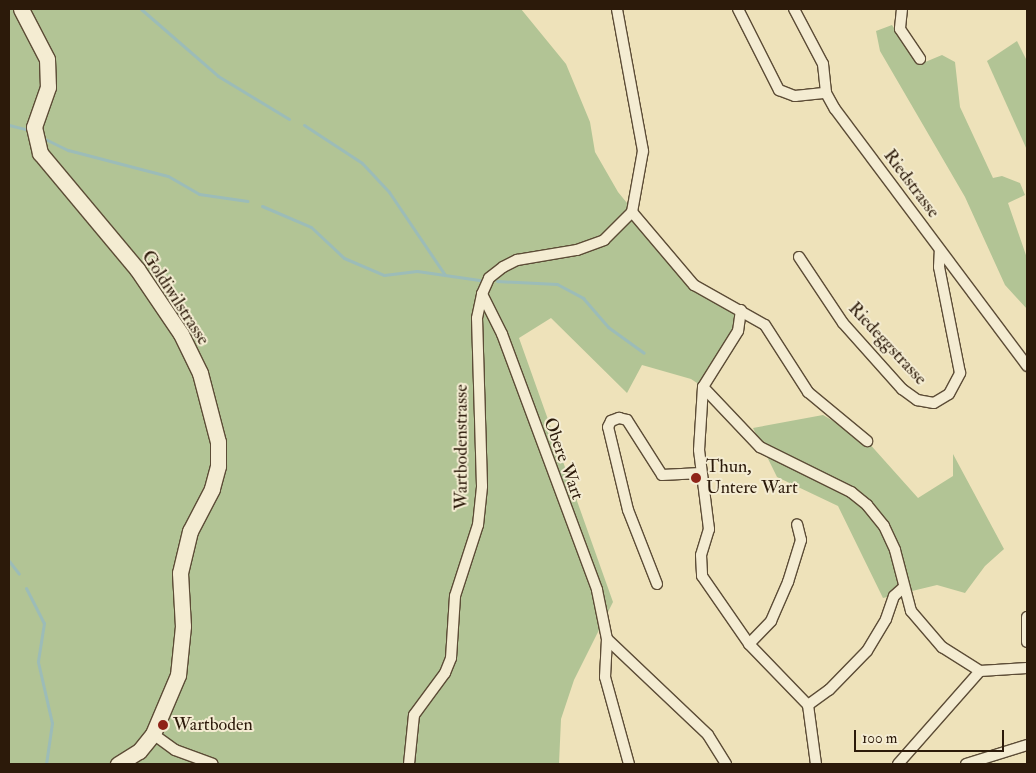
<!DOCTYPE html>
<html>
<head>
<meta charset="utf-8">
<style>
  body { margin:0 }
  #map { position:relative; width:1036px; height:773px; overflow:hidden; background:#eee2ba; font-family:"IM FELL Double Pica",serif }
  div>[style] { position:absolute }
  .green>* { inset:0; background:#b2c495 }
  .stream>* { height:3px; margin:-1.5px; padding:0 1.5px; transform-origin:1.5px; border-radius:1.5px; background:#9cbcb8 }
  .roads { filter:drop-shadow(1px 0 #5c4c36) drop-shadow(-1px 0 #5c4c36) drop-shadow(0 1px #5c4c36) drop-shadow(0 -1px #5c4c36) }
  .street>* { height:10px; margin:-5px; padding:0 5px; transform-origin:5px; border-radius:5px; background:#f4ecd2 }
  .secondary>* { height:15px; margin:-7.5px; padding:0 7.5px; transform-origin:7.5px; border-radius:7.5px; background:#f4ecd2 }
  .dots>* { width:14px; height:14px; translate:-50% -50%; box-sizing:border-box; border:2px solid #f4ecd2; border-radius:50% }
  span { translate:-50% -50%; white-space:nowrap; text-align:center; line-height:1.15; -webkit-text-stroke:4px #f4ecd2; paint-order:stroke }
  .street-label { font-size:18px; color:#2c1a0a }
  .poi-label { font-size:18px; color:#2c1a0a }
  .left { translate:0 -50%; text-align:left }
  .frame { position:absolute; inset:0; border:10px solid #2c1a0a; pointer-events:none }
  .scale { position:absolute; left:854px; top:730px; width:150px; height:22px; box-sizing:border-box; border:2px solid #2c1a0a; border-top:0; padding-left:6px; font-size:15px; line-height:18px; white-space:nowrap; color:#2c1a0a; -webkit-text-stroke:4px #f4ecd2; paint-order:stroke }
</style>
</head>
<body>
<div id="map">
  <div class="green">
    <i style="clip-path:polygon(9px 9px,521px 9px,566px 64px,590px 122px,595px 152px,618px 192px,694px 285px,741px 310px,740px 321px,703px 387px,691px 379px,642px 365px,627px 393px,551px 318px,519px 338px,613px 602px,574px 680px,561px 719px,559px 764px,9px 764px)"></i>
    <i style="clip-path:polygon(892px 25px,918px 65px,942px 55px,955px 62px,960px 107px,993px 178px,1002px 176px,1020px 183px,1025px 195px,1008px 203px,1027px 258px,1027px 309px,1005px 285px,965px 197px,880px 51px,876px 31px)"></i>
    <i style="clip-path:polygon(1017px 41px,1027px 61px,1027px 150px,987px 61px)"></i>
    <i style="clip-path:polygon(823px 415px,867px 441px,918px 498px,953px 476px,953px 454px,1004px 549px,985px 566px,965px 593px,937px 585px,883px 598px,838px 506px,777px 477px,753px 428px)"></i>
  </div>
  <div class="stream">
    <i style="left:141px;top:9px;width:102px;rotate:41deg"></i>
    <i style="left:218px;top:76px;width:83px;rotate:31.2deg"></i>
    <i style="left:9px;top:125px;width:16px;rotate:14deg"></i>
    <i style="left:304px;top:125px;width:69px;rotate:33.2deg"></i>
    <i style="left:362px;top:163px;width:40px;rotate:47deg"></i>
    <i style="left:389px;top:192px;width:100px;rotate:56deg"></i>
    <i style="left:43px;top:138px;width:28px;rotate:26deg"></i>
    <i style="left:68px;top:150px;width:103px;rotate:14.6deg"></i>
    <i style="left:168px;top:176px;width:36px;rotate:30deg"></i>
    <i style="left:199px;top:194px;width:49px;rotate:8.3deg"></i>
    <i style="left:262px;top:206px;width:53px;rotate:23.2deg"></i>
    <i style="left:311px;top:227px;width:45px;rotate:43.2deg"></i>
    <i style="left:344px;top:258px;width:43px;rotate:23deg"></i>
    <i style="left:384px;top:275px;width:33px;rotate:-7deg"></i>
    <i style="left:417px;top:271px;width:63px;rotate:8.3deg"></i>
    <i style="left:497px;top:281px;width:60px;rotate:2.9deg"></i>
    <i style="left:557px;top:284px;width:30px;rotate:28deg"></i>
    <i style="left:583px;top:298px;width:38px;rotate:49deg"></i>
    <i style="left:608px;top:327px;width:44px;rotate:35.8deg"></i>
    <i style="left:9px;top:561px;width:16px;rotate:52deg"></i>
    <i style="left:26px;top:588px;width:39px;rotate:63deg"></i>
    <i style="left:44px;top:623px;width:39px;rotate:99deg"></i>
    <i style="left:38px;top:662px;width:63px;rotate:77.1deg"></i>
    <i style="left:52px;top:723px;width:41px;rotate:98.3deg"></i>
  </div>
  <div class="roads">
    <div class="street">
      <i style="left:738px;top:9px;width:91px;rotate:63.2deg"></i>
      <i style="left:779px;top:90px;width:17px;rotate:21deg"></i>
      <i style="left:795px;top:96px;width:31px;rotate:-6deg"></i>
      <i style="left:794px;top:9px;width:62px;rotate:62.2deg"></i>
      <i style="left:823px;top:64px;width:29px;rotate:84deg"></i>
      <i style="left:826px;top:93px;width:18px;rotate:61deg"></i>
      <i style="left:835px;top:109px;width:321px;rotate:53.2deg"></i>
      <i style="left:902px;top:9px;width:20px;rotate:96deg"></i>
      <i style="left:900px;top:29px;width:36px;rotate:56deg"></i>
      <i style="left:632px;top:212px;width:96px;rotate:49.7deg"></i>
      <i style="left:694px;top:285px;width:81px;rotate:29.4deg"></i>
      <i style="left:765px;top:325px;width:80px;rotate:57.3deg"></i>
      <i style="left:808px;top:392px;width:77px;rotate:39.7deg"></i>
      <i style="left:799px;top:257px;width:79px;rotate:56.3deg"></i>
      <i style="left:843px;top:323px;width:89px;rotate:48.2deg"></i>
      <i style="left:902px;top:389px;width:19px;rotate:36deg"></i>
      <i style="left:917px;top:400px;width:17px;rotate:10deg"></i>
      <i style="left:934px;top:403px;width:17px;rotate:-31deg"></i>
      <i style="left:949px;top:394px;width:24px;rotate:-62deg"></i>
      <i style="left:960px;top:373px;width:108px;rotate:-101.2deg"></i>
      <i style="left:939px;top:267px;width:17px;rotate:-87deg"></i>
      <i style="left:482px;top:294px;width:45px;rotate:63.4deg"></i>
      <i style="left:502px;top:334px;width:273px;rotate:69.6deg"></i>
      <i style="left:597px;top:590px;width:50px;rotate:78.5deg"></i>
      <i style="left:607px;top:639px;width:38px;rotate:93deg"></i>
      <i style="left:605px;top:677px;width:90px;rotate:74.6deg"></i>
      <i style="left:741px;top:310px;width:21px;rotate:98deg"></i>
      <i style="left:738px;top:331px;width:66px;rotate:122deg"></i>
      <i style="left:703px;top:387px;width:63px;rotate:93.6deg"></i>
      <i style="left:699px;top:450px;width:80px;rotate:82.8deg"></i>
      <i style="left:709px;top:529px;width:27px;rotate:107deg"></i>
      <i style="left:701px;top:555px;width:21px;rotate:87deg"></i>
      <i style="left:702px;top:576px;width:83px;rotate:55.3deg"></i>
      <i style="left:749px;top:644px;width:85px;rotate:46deg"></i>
      <i style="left:808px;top:705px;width:60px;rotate:82.3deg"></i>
      <i style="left:703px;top:387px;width:83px;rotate:46.5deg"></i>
      <i style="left:760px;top:447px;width:102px;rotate:26.3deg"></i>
      <i style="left:851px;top:492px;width:21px;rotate:39deg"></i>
      <i style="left:867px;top:505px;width:27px;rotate:51deg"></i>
      <i style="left:884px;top:526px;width:26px;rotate:65deg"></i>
      <i style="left:895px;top:550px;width:63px;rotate:75.3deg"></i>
      <i style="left:911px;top:611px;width:48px;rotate:49.3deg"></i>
      <i style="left:942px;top:647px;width:45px;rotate:32.3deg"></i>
      <i style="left:980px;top:671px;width:47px;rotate:-3.7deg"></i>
      <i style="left:657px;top:584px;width:79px;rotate:-111.4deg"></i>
      <i style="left:628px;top:510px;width:85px;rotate:-103.5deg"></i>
      <i style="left:608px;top:427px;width:7px;rotate:-63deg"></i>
      <i style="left:611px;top:421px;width:9px;rotate:-21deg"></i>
      <i style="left:619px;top:418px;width:8px;rotate:14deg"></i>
      <i style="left:627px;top:420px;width:65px;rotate:57.5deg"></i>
      <i style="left:662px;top:475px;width:39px;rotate:-3deg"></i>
      <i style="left:1027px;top:617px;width:25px;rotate:90deg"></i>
      <i style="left:607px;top:639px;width:139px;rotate:43.5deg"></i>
      <i style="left:708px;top:735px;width:34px;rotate:58deg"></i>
      <i style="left:749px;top:644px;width:32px;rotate:-46deg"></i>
      <i style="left:771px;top:621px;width:43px;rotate:-66.4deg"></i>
      <i style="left:788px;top:582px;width:44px;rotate:-72.8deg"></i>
      <i style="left:801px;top:540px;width:16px;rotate:-104deg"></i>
      <i style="left:808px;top:705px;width:26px;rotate:-36deg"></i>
      <i style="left:829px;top:690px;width:54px;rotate:-45.7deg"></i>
      <i style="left:867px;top:651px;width:37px;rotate:-59deg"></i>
      <i style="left:886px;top:619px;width:24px;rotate:-71deg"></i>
      <i style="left:894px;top:596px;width:12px;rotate:-42deg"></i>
      <i style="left:153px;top:734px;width:27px;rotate:36deg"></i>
      <i style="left:175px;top:750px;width:40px;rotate:20.2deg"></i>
      <i style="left:409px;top:764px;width:49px;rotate:-84.2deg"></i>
      <i style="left:414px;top:715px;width:52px;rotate:-53.6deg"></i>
      <i style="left:445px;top:673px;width:16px;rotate:-68deg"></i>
      <i style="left:451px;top:658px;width:62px;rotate:-86.3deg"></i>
      <i style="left:455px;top:596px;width:75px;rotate:-72.1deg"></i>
      <i style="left:478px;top:525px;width:39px;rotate:-84deg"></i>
      <i style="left:482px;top:486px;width:168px;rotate:-91.7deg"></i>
      <i style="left:477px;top:318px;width:25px;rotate:-78deg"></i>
      <i style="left:482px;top:294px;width:17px;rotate:-66deg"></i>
      <i style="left:489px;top:278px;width:18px;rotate:-38deg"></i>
      <i style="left:503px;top:267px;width:16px;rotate:-27deg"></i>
      <i style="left:517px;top:260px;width:61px;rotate:-9.5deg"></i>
      <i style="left:577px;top:250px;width:29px;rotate:-20deg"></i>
      <i style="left:604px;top:240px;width:40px;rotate:-45deg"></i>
      <i style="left:632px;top:212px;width:62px;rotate:-79.8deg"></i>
      <i style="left:643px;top:151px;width:144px;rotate:-100.4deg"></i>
      <i style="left:898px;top:764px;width:124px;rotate:-48.6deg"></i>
      <i style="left:966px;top:764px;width:64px;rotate:-17.3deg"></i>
    </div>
    <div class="secondary">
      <i style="left:21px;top:9px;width:56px;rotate:62.5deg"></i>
      <i style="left:47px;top:59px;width:28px;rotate:88deg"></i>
      <i style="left:48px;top:87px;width:42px;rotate:109.3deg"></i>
      <i style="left:34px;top:127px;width:27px;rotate:77deg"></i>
      <i style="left:40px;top:153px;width:151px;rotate:50.1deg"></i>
      <i style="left:137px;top:269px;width:78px;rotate:55.9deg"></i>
      <i style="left:181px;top:334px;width:43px;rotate:64deg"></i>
      <i style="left:200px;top:373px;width:71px;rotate:75.4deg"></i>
      <i style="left:218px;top:442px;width:24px;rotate:90deg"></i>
      <i style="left:218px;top:466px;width:24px;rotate:105deg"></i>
      <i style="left:212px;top:489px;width:47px;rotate:117.6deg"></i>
      <i style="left:190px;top:531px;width:43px;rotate:103.4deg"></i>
      <i style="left:180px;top:573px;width:53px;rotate:86.8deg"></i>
      <i style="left:183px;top:626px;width:49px;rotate:95.8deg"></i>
      <i style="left:178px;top:675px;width:64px;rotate:113deg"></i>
      <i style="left:153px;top:734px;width:22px;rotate:129deg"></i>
      <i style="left:139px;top:751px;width:25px;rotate:148deg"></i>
    </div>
  </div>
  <div class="dots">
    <i style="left:696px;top:478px;background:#8f2418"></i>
    <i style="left:163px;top:725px;background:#8f2418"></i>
  </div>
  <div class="street-label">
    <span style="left:911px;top:184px;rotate:53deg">Riedstrasse</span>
    <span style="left:175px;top:298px;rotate:57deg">Goldiwilstrasse</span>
    <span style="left:887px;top:344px;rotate:47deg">Riedeggstrasse</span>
    <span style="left:462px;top:447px;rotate:-90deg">Wartbodenstrasse</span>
    <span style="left:563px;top:459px;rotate:70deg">Obere Wart</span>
  </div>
  <div class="poi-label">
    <span class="left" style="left:706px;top:478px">Thun,<br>Untere Wart</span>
    <span class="left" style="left:173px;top:725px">Wartboden</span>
  </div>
  <div class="frame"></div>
  <div class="scale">100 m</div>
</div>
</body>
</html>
